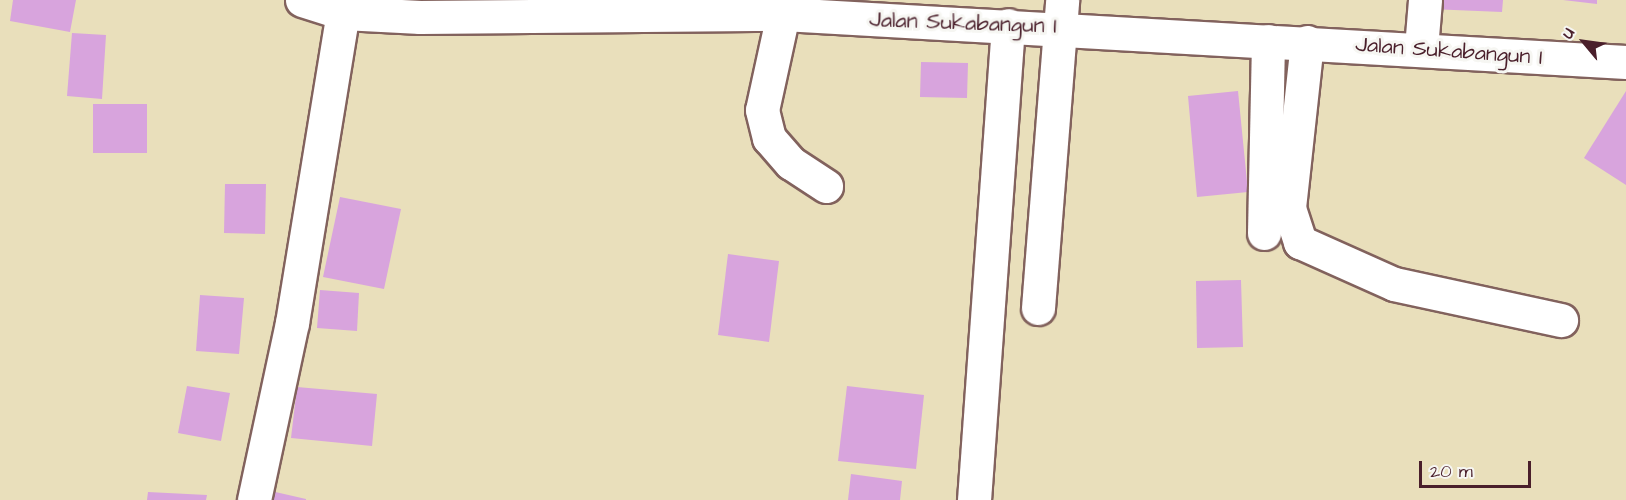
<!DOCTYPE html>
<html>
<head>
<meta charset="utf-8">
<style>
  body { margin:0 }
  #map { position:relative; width:1626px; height:500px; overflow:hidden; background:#e9dfbb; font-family:"Architects Daughter",sans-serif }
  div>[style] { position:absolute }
  .building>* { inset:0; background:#d8a4dd }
  .roads { filter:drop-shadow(2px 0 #82625d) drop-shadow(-2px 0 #82625d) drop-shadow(0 2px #82625d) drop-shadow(0 -2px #82625d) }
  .minor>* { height:33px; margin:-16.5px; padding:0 16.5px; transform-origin:16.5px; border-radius:16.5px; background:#fff }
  span { translate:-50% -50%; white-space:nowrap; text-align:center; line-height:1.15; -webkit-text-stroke:6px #f6f6f2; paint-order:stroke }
  .street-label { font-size:22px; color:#4a1f2b }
  .north { position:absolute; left:1554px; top:12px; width:60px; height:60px; -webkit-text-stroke:4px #f6f6f2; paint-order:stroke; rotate:299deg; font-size:16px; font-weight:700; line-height:24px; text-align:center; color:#4a1f2b }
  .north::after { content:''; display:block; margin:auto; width:21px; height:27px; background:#4a1f2b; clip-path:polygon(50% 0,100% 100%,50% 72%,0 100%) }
  .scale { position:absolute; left:1419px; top:461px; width:112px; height:27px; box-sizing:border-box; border:3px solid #4a1f2b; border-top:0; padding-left:8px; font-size:18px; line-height:21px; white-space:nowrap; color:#4a1f2b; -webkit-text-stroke:4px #f6f6f2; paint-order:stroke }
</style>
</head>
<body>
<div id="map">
  <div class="building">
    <i style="clip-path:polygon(13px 0,76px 0,70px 32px,10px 21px)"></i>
    <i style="clip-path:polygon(1430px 0,1503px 0,1502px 12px,1430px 9px)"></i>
    <i style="clip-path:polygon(1563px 0,1597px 0,1597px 4px)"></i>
    <i style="clip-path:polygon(72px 33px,106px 35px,102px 99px,67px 96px)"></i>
    <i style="clip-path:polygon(921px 62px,968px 63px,967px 98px,920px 97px)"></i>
    <i style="clip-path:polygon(1238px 91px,1248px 192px,1197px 197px,1188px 96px)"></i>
    <i style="clip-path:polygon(1626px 91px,1626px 185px,1584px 158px)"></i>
    <i style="clip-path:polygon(93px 104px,147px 104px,147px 153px,93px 153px)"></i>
    <i style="clip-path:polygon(225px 184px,266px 184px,265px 234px,224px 233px)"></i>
    <i style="clip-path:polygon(340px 197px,401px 209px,384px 289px,323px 277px)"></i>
    <i style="clip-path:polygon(728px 254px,779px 261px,769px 342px,718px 335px)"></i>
    <i style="clip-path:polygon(1241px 280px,1243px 347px,1197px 348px,1196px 281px)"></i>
    <i style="clip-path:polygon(320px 290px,359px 293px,357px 331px,317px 328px)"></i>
    <i style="clip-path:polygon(200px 295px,244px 298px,239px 354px,196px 351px)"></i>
    <i style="clip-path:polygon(187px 386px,230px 393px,221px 441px,178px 433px)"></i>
    <i style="clip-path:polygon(847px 386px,924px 395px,916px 469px,838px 461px)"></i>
    <i style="clip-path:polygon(297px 387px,377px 394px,372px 446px,291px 438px)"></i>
    <i style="clip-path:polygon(851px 474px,902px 481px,900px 500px,848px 500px)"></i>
    <i style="clip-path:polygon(271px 491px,306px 499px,306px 500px,269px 500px)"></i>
    <i style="clip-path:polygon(148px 492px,207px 495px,206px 500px,147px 500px)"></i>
  </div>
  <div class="roads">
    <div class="minor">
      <i style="left:302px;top:0;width:43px;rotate:17.6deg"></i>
      <i style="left:343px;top:13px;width:77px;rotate:3deg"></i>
      <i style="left:420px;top:17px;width:363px;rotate:-0.5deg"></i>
      <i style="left:783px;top:14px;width:844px;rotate:3.26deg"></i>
      <i style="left:783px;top:14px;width:98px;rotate:102.3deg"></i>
      <i style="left:762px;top:110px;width:29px;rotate:76deg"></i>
      <i style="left:769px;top:138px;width:33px;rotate:49deg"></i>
      <i style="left:791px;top:163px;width:42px;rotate:33.3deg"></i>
      <i style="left:1307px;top:42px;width:167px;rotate:96.2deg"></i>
      <i style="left:1289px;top:208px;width:36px;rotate:72deg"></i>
      <i style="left:1300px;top:242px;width:103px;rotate:24.1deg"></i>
      <i style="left:1394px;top:284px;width:171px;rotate:12.2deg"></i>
      <i style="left:1421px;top:48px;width:48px;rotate:-85.2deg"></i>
      <i style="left:1264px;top:233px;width:192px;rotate:-88.8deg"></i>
      <i style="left:1038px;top:308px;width:309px;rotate:-85.5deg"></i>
      <i style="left:254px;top:500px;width:181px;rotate:-77.9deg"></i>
      <i style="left:292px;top:323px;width:314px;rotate:-80.7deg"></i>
      <i style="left:974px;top:500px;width:476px;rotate:-85.9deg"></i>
    </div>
  </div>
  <div class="street-label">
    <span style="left:963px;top:23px;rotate:2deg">Jalan Sukabangun I</span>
    <span style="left:1449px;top:51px;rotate:4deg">Jalan Sukabangun I</span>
  </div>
  <div class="north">U</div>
  <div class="scale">20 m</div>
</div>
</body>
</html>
